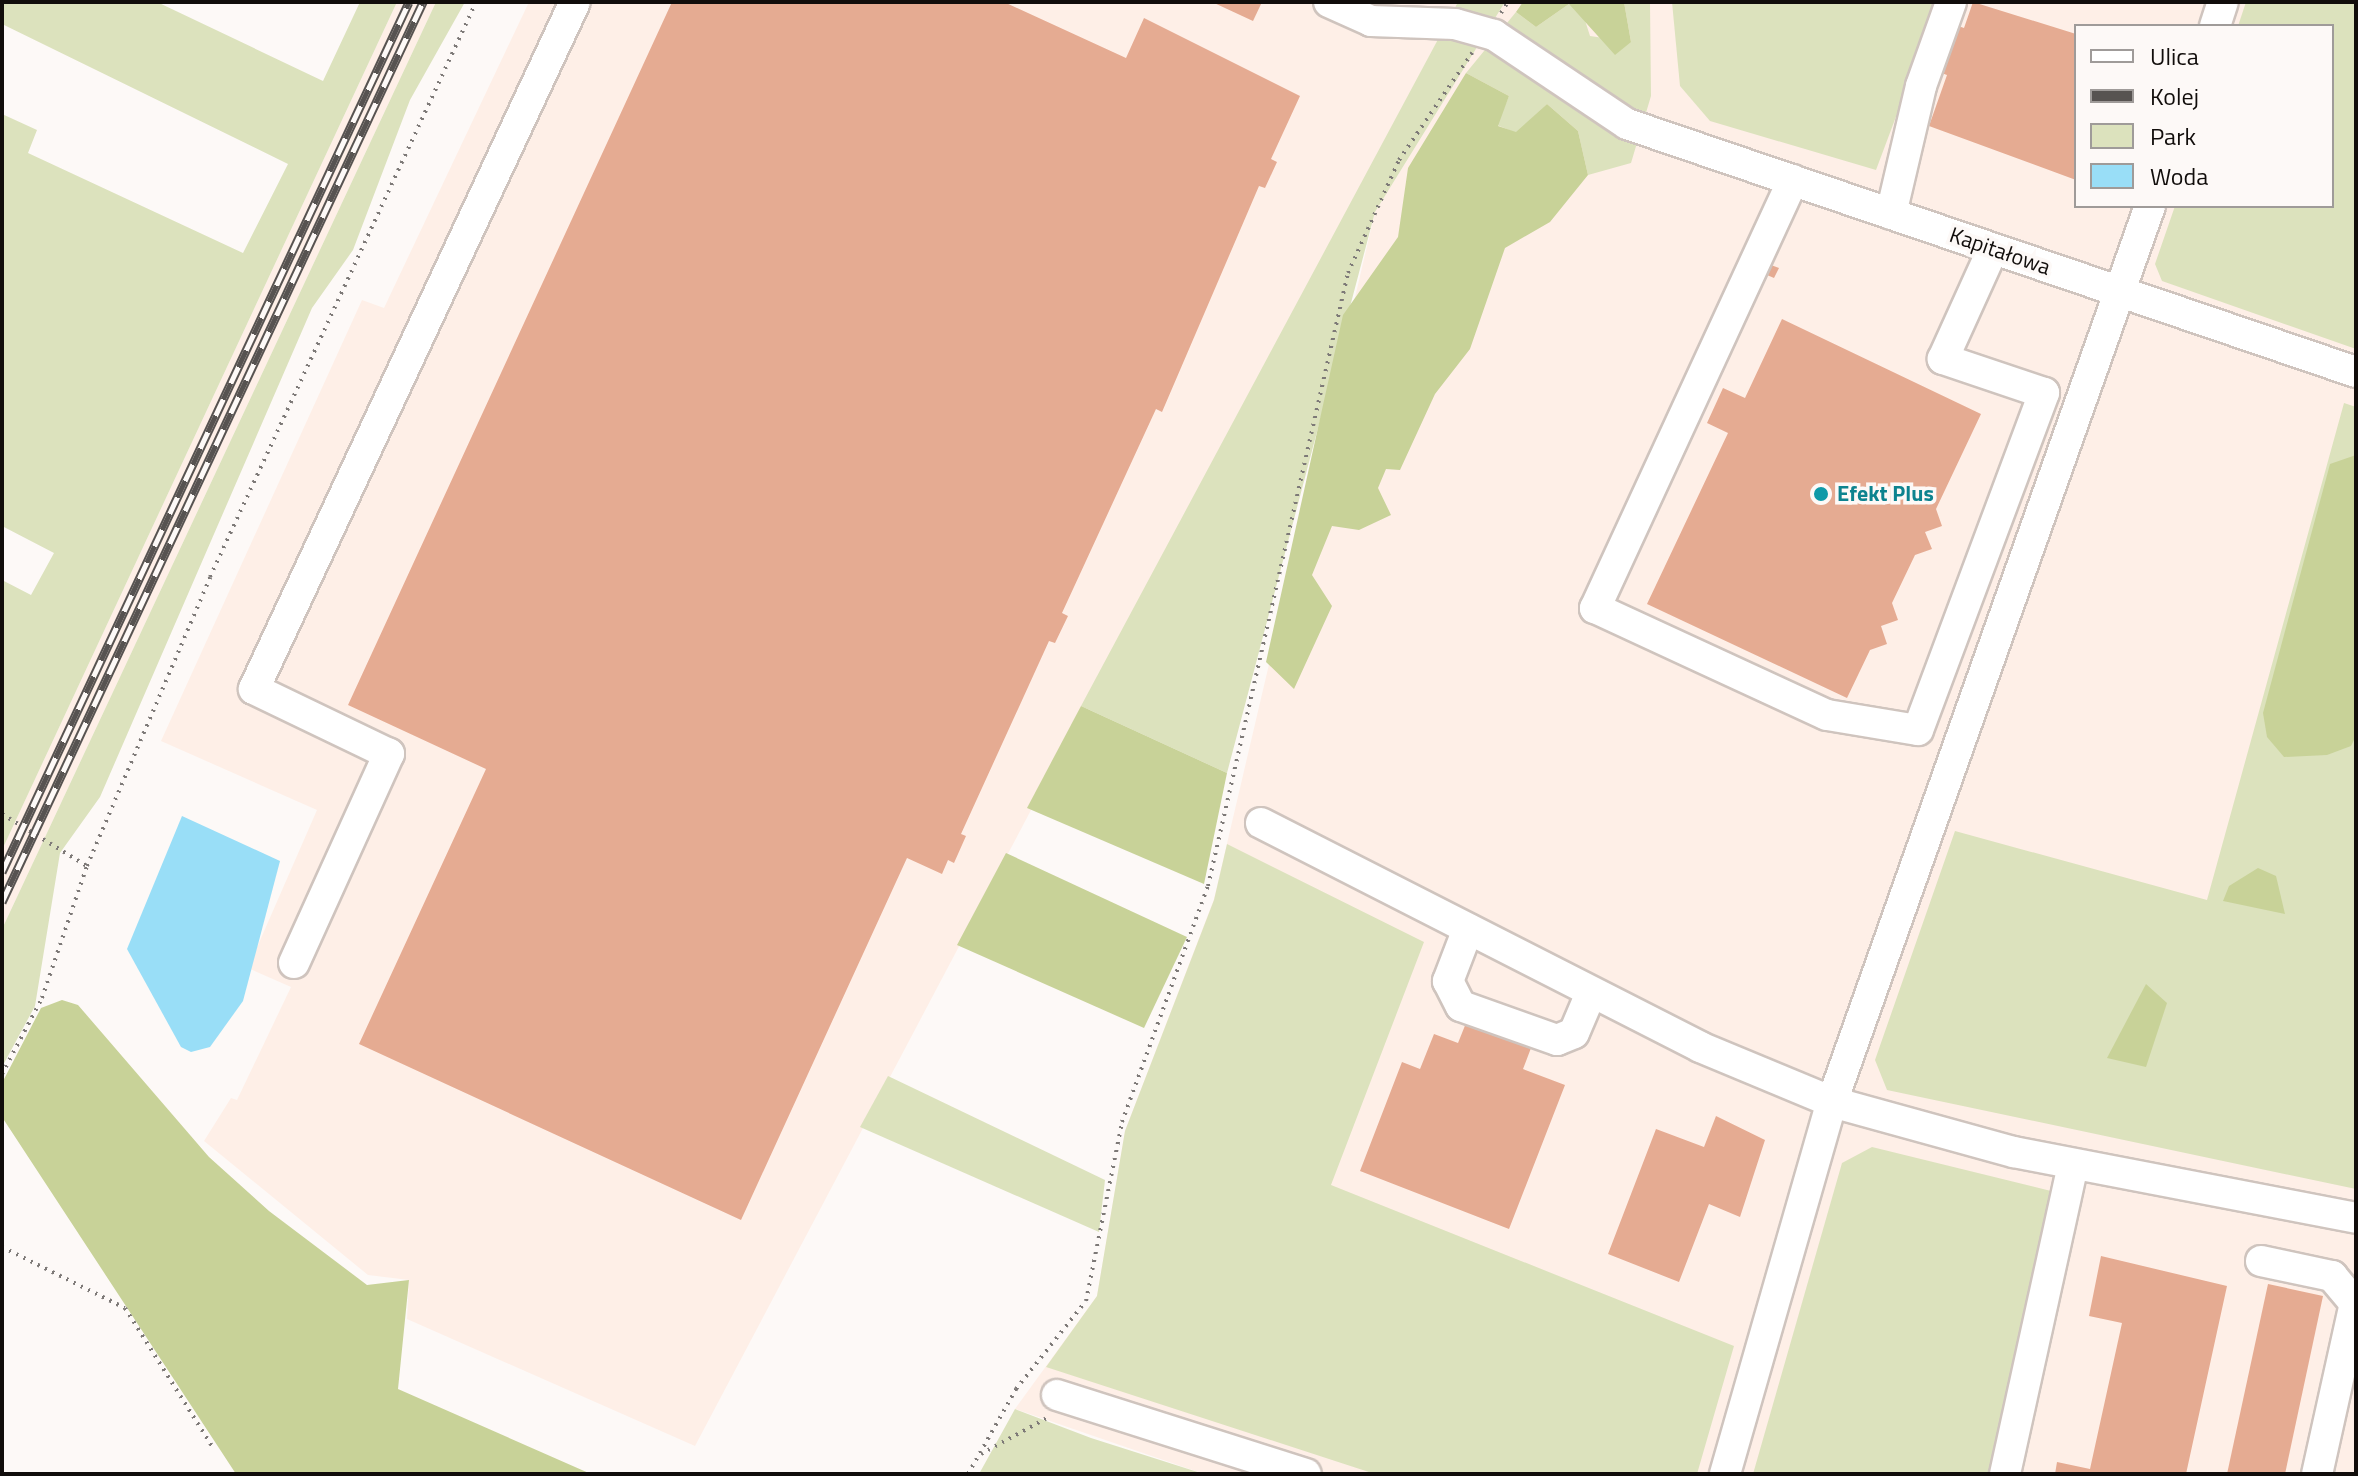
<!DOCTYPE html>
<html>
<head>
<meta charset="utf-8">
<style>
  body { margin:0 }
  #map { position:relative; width:2358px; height:1476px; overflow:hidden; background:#fdf9f7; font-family:"Titillium Web",sans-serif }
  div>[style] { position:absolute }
  .built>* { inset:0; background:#feefe7 }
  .green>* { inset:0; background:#dce2bd }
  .forest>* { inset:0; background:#c8d298 }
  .water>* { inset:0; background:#99def7 }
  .building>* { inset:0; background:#e5ab92 }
  .path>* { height:4px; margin-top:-2px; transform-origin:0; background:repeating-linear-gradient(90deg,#7d7977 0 2px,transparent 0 8px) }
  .roads { filter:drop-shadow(2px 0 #cfc4be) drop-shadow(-2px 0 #cfc4be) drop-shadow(0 2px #cfc4be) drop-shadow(0 -2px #cfc4be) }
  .minor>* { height:30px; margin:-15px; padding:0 15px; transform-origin:15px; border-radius:15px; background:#fff }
  .rail>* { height:9px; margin-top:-4.5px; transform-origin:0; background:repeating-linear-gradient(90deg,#fdf9f7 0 18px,#575351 0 36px); box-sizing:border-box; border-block:2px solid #575351 }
  .dots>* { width:22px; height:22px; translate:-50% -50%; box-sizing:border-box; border:4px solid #fdf9f7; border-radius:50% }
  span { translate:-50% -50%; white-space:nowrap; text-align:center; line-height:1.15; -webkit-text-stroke:7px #fdf9f7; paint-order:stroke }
  .street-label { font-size:22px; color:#110d0b }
  .culture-label { font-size:22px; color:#0d838f; font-weight:700 }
  .left { translate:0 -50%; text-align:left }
  .frame { position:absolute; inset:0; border:4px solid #110d0b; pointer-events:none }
  .legend { position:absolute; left:2074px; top:24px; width:260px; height:184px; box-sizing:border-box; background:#fdf9f7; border:2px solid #9f9b99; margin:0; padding:10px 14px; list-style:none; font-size:24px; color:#110d0b }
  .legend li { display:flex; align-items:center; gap:16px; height:40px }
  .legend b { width:40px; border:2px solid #9f9b99 }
</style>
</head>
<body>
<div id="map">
  <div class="built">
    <i style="clip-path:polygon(397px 2px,436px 2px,2px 929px,2px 850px)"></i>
    <i style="clip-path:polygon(529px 2px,1458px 2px,695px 1446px,407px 1319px,409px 1280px,368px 1275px,204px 1141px,231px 1098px,237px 1100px,291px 987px,248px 968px,317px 810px,161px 741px,362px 300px,384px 308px)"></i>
    <i style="clip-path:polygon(evenodd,1505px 2px,2356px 2px,2356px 1474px,1204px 1474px,1015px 1409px,1097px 1296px,1125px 1131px,1214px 899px,1375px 212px,1505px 2px,2076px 26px,2332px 26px,2332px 206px,2076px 206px,2076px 26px)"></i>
  </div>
  <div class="green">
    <i style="clip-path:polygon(2px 2px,157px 2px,323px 81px,360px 2px,397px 2px,2px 850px,2px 580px,31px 595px,54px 553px,2px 526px,2px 114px,37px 130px,28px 153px,243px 253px,288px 164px,2px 24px)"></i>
    <i style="clip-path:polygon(436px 2px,465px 2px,410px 100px,353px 250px,312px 308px,100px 797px,60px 853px,35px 1006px,2px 1067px,2px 929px)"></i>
    <i style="clip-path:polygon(1458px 2px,1505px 2px,1375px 212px,1227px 773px,1081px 706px)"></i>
    <i style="clip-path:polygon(1624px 2px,1650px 2px,1651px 96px,1631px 163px,1588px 175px,1578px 131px,1547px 104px,1516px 133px,1497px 125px,1509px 96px,1466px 73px,1516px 12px,1536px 27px,1569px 4px,1582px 11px,1590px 36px,1631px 42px)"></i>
    <i style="clip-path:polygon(1672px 2px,1939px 2px,1876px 170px,1710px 121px,1680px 86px)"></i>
    <i style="clip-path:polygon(2246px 2px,2356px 2px,2356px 349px,2162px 281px,2155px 264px,2175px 206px,2332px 206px,2332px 26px,2238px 26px)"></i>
    <i style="clip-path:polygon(2344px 403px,2356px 407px,2356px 1189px,1887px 1090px,1875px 1060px,1955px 831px,2207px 900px)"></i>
    <i style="clip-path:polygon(1227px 844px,1424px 942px,1331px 1185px,1734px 1346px,1697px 1474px,1375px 1474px,1046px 1367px,1097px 1296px,1125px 1131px,1214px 900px)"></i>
    <i style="clip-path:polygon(888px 1076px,1105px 1180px,1099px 1232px,860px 1127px)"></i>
    <i style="clip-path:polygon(1872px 1147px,2055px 1192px,1994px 1474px,1753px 1474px,1842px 1163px)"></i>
    <i style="clip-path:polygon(1015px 1409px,1091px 1438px,1204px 1474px,979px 1474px)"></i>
  </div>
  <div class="forest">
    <i style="clip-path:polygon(1523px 2px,1624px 2px,1631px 42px,1615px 55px,1569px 4px,1536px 27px,1516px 12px)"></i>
    <i style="clip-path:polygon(1466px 73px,1509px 96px,1498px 126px,1516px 132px,1547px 104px,1578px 131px,1588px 175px,1550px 222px,1505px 248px,1470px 349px,1435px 394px,1400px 470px,1386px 469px,1378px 488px,1391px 515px,1359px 530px,1332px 526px,1312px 575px,1332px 606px,1294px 689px,1266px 662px,1343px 315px,1398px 237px,1408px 168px)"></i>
    <i style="clip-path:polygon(2356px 455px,2356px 736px,2351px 746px,2327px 755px,2284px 757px,2267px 737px,2263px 713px,2330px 464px)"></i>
    <i style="clip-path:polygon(1081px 706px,1227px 773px,1204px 884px,1027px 808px)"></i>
    <i style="clip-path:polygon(1006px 853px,1187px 937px,1144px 1028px,957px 945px)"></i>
    <i style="clip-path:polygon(2258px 868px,2276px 876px,2285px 914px,2223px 901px,2229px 886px)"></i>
    <i style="clip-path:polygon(2146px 984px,2167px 1003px,2146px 1067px,2107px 1058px)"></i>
    <i style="clip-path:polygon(62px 1000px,78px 1005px,209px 1157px,269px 1211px,367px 1285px,409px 1280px,398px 1389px,591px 1474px,236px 1474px,2px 1117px,2px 1083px,41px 1008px)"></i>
  </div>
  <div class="water">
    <i style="clip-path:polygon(182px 816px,280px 861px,243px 1001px,210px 1047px,191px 1052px,181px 1047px,127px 949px)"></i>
  </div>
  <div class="building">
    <i style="clip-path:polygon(672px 2px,1004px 2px,1126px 58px,1144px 18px,1300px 96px,1271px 159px,1277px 162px,1265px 188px,1259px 186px,1162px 412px,1156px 409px,1062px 613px,1068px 616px,1055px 643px,1049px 641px,961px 834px,966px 836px,954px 863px,948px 860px,942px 874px,907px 858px,741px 1220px,359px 1044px,486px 769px,348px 705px)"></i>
    <i style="clip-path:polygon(1212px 2px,1262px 2px,1253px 21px)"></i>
    <i style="clip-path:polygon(1973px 2px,2076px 34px,2076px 180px,1929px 126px,1947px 75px,1933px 70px,1950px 23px,1964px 28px)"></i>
    <i style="clip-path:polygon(1771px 265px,1779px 268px,1774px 278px,1767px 275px)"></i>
    <i style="clip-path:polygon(1782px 319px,1981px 414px,1936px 509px,1942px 526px,1925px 532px,1932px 549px,1915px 555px,1892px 603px,1898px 620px,1881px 626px,1887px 644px,1870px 650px,1847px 698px,1647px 604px,1728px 433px,1707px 423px,1723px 388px,1745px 398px)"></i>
    <i style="clip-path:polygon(1466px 1023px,1531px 1048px,1523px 1069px,1565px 1085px,1509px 1229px,1360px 1171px,1402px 1062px,1420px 1069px,1434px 1034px,1458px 1043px)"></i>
    <i style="clip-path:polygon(1716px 1116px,1765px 1140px,1740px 1217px,1709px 1204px,1679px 1282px,1608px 1254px,1656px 1129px,1704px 1147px)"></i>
    <i style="clip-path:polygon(2101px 1256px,2227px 1286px,2186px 1474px,2055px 1474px,2057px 1462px,2090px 1469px,2122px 1323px,2089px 1316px)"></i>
    <i style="clip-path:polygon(2268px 1284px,2323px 1296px,2285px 1474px,2227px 1474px)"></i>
  </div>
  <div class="path">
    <i style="left:1501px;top:13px;width:13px;rotate:-58deg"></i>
    <i style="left:2px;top:814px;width:100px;rotate:31.5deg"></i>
    <i style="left:2px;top:1074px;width:86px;rotate:-62.2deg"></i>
    <i style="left:42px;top:998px;width:139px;rotate:-71.2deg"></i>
    <i style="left:87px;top:866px;width:314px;rotate:-66.9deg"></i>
    <i style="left:210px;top:577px;width:634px;rotate:-65.17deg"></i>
    <i style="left:2px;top:1247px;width:137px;rotate:26.4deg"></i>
    <i style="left:125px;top:1308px;width:163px;rotate:57.8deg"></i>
    <i style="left:981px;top:1454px;width:75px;rotate:-28.6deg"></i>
    <i style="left:968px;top:1474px;width:98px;rotate:-60.5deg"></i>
    <i style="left:1016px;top:1389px;width:112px;rotate:-51.5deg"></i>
    <i style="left:1086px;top:1301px;width:183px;rotate:-78.6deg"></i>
    <i style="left:1122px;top:1122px;width:251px;rotate:-70deg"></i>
    <i style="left:1208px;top:886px;width:629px;rotate:-77.14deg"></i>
    <i style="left:1348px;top:273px;width:124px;rotate:-65.7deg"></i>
    <i style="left:1399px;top:160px;width:130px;rotate:-55.7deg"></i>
  </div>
  <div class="roads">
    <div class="minor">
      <i style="left:1329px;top:2px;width:46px;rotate:24.3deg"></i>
      <i style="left:1371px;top:21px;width:84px;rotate:2deg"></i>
      <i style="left:1455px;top:24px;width:41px;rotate:15.8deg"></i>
      <i style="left:1494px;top:35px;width:160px;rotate:33.8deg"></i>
      <i style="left:1627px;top:124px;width:770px;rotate:18.79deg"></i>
      <i style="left:2215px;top:26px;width:25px;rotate:-72deg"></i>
      <i style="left:1793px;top:180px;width:472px;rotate:114.8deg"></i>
      <i style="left:1595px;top:608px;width:255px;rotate:24.8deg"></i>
      <i style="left:1827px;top:715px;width:92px;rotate:9.4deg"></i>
      <i style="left:1918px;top:730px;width:360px;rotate:-69.5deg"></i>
      <i style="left:2044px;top:393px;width:107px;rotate:-161.4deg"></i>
      <i style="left:1943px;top:359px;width:121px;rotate:-65.6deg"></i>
      <i style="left:1891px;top:214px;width:131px;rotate:-76.8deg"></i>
      <i style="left:1921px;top:86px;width:89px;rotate:-70.3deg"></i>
      <i style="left:1261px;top:823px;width:493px;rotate:27deg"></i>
      <i style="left:1700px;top:1047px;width:143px;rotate:22.6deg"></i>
      <i style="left:1832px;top:1102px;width:189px;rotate:15.4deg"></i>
      <i style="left:2014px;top:1152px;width:348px;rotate:10.9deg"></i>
      <i style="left:1468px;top:929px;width:56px;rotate:111deg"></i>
      <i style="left:1448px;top:981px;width:28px;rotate:63deg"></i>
      <i style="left:1461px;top:1006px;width:102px;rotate:19.5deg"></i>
      <i style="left:1557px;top:1040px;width:18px;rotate:-22deg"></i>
      <i style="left:1574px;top:1033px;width:43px;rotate:-67deg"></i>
      <i style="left:294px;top:963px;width:230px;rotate:-65.6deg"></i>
      <i style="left:389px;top:754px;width:150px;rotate:-154.3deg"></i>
      <i style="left:254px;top:689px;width:758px;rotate:-64.96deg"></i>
      <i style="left:2261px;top:1261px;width:73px;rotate:11.9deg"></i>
      <i style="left:2332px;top:1276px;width:35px;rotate:50deg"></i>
      <i style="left:2355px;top:1303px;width:175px;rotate:102.5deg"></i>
      <i style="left:1057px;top:1395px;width:261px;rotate:17.6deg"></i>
      <i style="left:1725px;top:1474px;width:387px;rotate:-74deg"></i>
      <i style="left:1832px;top:1102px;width:951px;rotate:-70.46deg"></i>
      <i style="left:2005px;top:1474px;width:317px;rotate:-77.6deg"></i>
    </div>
  </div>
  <div class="rail">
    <i style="left:2px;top:872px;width:960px;rotate:-64.93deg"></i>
    <i style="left:2px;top:902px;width:994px;rotate:-64.93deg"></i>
  </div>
  <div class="dots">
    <i style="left:1821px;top:494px;background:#0f9aa8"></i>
  </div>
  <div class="street-label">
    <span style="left:2000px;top:251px;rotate:19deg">Kapitałowa</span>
  </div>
  <div class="culture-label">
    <span class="left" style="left:1837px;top:494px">Efekt Plus</span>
  </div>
  <div class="frame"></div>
  <ul class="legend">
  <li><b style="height:10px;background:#fff"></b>Ulica</li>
  <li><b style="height:10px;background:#575351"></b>Kolej</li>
  <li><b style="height:22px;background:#dce2bd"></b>Park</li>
  <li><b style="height:22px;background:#99def7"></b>Woda</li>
  </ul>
</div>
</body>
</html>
